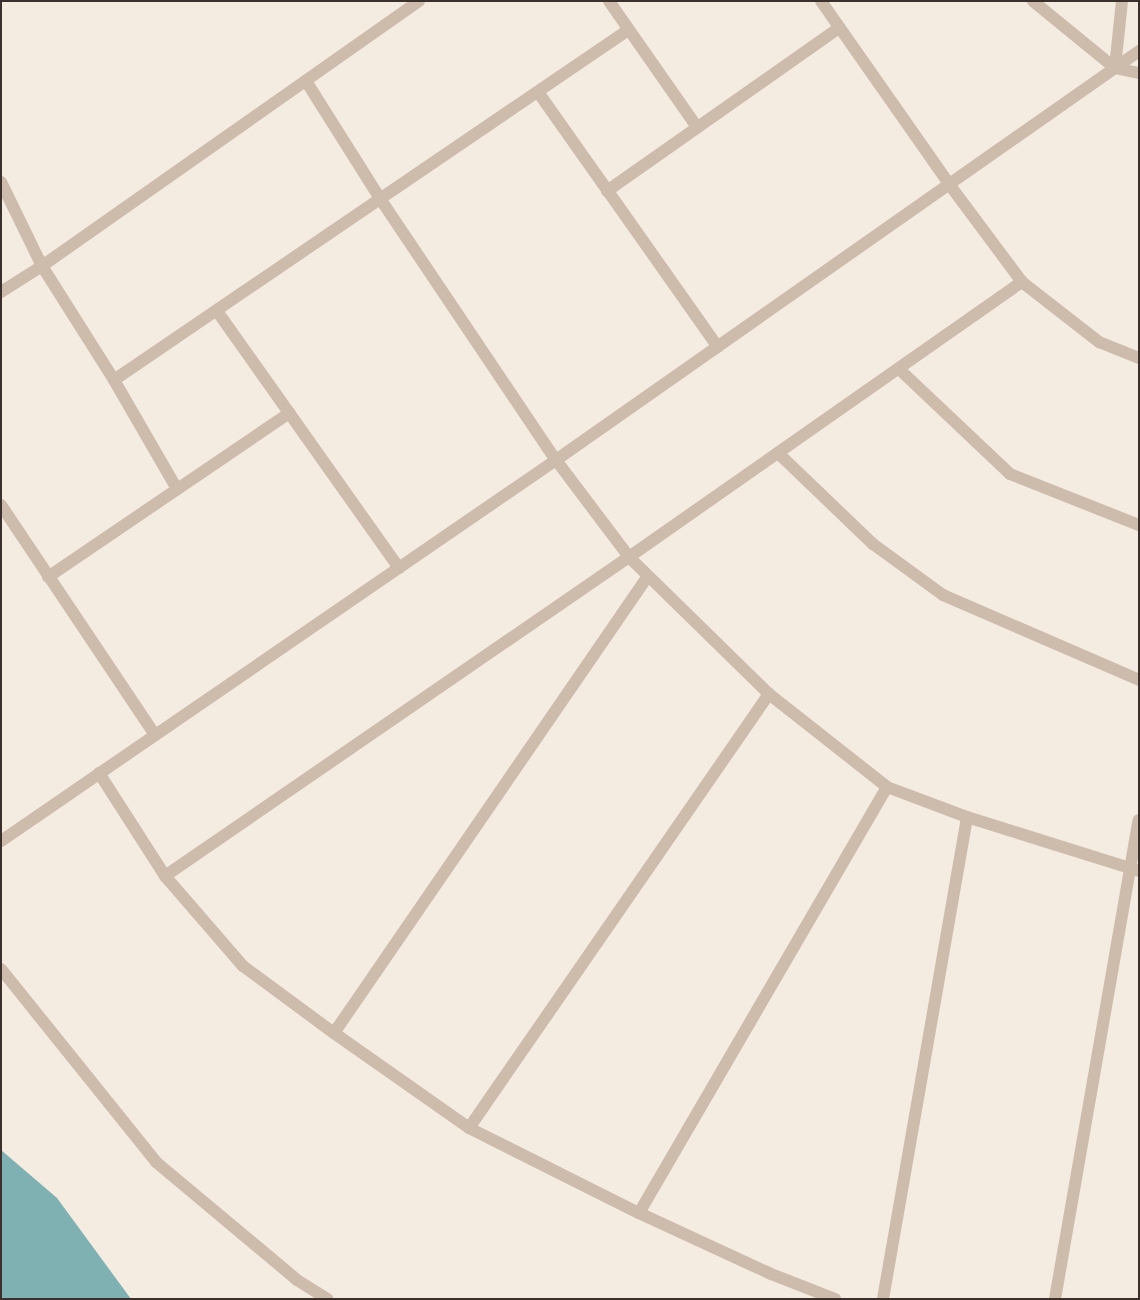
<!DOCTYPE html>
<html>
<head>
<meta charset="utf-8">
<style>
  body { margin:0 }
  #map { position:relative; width:1140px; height:1300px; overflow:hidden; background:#f4ebe1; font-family:Montserrat,sans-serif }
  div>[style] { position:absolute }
  .water>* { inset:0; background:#7fb0b2 }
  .minor>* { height:12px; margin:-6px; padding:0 6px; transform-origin:6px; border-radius:6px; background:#cdbbac }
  span { translate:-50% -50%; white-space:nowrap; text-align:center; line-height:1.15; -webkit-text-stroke:4px #fbf5ee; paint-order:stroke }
  .frame { position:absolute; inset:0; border:2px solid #3b302b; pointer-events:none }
</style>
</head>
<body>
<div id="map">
  <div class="water">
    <i style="clip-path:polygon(1px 1150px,57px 1198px,131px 1299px,1px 1299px)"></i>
  </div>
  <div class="minor">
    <i style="left:609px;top:1px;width:154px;rotate:55.1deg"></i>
    <i style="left:821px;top:1px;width:223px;rotate:55deg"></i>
    <i style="left:949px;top:184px;width:122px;rotate:53.3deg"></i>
    <i style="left:1022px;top:282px;width:98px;rotate:37.9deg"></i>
    <i style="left:1099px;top:342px;width:43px;rotate:21.8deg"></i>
    <i style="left:1033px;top:1px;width:106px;rotate:39.3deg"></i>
    <i style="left:1122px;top:1px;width:67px;rotate:96deg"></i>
    <i style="left:1115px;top:68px;width:25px;rotate:12deg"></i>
    <i style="left:306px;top:81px;width:141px;rotate:57.8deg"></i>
    <i style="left:381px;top:200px;width:313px;rotate:56.1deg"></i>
    <i style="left:556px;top:460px;width:121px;rotate:53deg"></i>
    <i style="left:629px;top:557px;width:196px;rotate:44.4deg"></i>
    <i style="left:769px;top:694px;width:150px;rotate:38.2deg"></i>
    <i style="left:887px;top:787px;width:85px;rotate:20.6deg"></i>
    <i style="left:967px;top:817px;width:180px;rotate:17.4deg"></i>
    <i style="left:538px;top:92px;width:312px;rotate:54.8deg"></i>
    <i style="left:1px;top:182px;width:93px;rotate:64deg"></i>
    <i style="left:42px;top:266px;width:135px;rotate:57.7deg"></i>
    <i style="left:114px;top:380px;width:126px;rotate:60deg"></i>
    <i style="left:607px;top:191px;width:284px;rotate:-35.1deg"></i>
    <i style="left:1px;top:292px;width:49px;rotate:-32.4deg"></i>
    <i style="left:42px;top:266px;width:461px;rotate:-35.1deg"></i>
    <i style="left:217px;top:311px;width:315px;rotate:54.7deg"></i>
    <i style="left:899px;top:369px;width:153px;rotate:43.4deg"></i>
    <i style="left:1010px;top:474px;width:139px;rotate:21.6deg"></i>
    <i style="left:114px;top:380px;width:622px;rotate:-34.25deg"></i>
    <i style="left:778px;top:453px;width:132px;rotate:43.8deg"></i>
    <i style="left:873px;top:544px;width:87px;rotate:36.1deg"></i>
    <i style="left:943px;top:595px;width:214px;rotate:23.4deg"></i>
    <i style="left:1px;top:505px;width:277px;rotate:56.2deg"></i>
    <i style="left:48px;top:577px;width:292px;rotate:-34.2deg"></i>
    <i style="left:99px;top:773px;width:122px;rotate:57.3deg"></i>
    <i style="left:165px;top:876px;width:119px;rotate:49.1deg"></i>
    <i style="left:243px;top:966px;width:113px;rotate:36.4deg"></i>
    <i style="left:334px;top:1033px;width:165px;rotate:35.1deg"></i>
    <i style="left:469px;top:1128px;width:190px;rotate:26.6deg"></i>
    <i style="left:639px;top:1213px;width:145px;rotate:24.8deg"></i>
    <i style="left:771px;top:1274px;width:69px;rotate:21.3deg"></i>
    <i style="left:1px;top:841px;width:673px;rotate:-34.47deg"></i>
    <i style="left:556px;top:460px;width:712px;rotate:-35.05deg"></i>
    <i style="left:165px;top:876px;width:563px;rotate:-34.51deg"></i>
    <i style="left:629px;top:557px;width:480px;rotate:-35deg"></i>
    <i style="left:1px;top:969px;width:248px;rotate:51.2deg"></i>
    <i style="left:156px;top:1162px;width:184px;rotate:39.9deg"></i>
    <i style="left:297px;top:1280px;width:36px;rotate:32deg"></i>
    <i style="left:334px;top:1033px;width:554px;rotate:-55.51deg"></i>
    <i style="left:469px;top:1128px;width:528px;rotate:-55.35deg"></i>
    <i style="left:639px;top:1213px;width:493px;rotate:-59.8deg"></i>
    <i style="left:883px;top:1299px;width:489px;rotate:-80.1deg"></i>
    <i style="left:1055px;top:1299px;width:486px;rotate:-80.1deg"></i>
  </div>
  <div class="frame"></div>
</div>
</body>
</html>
